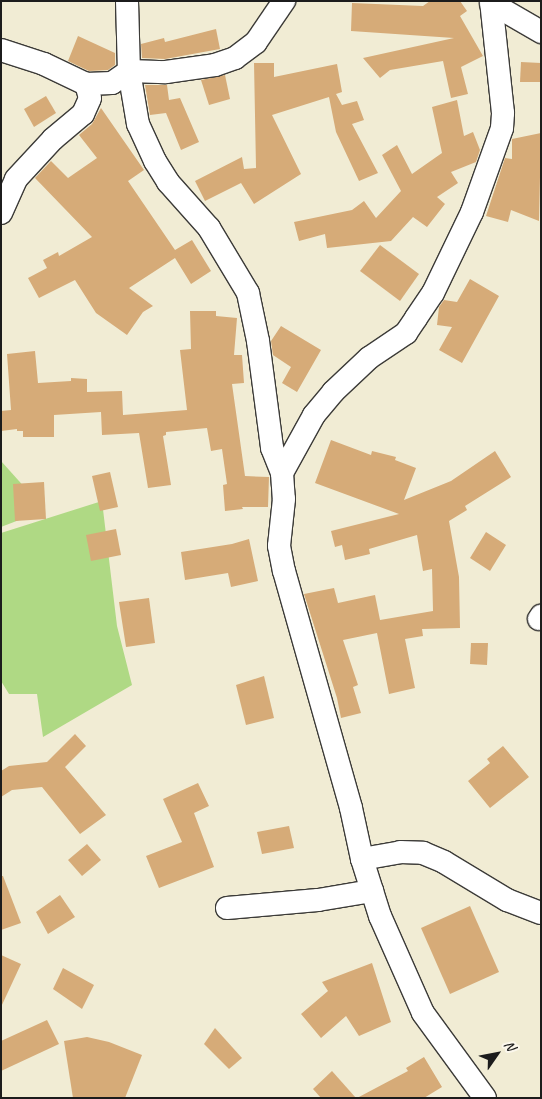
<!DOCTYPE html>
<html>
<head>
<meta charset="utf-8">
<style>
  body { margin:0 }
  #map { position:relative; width:542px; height:1099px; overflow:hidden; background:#f1ecd4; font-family:Caveat,sans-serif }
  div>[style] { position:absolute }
  .green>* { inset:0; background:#afd984 }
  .building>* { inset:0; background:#d6ab78 }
  .roads { filter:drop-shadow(1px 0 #3c3b38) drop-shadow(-1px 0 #3c3b38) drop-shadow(0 1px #3c3b38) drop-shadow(0 -1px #3c3b38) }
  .minor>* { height:22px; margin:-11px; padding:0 11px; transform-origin:11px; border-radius:11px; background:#fff }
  span { translate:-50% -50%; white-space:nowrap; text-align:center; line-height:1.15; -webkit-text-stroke:4px #fbf7ec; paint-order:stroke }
  .frame { position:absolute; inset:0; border:2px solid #1c1c1c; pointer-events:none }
  .north { position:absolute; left:472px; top:1029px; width:50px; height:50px; -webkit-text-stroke:4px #fbf7ec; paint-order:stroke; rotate:57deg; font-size:14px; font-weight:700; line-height:20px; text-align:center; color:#1c1c1c }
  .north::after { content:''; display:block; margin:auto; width:18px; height:22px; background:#1c1c1c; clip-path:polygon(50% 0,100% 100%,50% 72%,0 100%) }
</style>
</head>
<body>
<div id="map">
  <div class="green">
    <i style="clip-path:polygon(1px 461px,45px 510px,1px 527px)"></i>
    <i style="clip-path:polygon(102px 501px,117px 626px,132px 685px,43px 737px,37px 694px,9px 694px,1px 681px,1px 533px)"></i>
  </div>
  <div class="building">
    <i style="clip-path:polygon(430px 1px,460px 1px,467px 11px,460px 16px,483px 56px,461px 67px,468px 94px,451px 98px,443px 61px,390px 70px,380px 78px,363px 58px,454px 38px,351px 31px,352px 3px,423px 6px)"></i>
    <i style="clip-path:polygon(216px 29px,220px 49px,165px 59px,142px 58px,141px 44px,164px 38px,165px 42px)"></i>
    <i style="clip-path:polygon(78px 36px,115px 53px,115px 65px,108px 70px,89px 71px,68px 61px)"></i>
    <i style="clip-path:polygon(521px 62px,541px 63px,541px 82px,520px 82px)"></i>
    <i style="clip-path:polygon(254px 63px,274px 63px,274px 77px,337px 64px,342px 92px,336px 94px,342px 105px,357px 101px,364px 120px,352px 124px,378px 173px,359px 181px,336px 132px,329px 97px,272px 115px,301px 174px,254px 204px,241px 183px,205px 201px,195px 181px,242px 157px,244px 169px,256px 168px)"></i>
    <i style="clip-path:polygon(225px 75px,230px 99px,209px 105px,201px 80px)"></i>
    <i style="clip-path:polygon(145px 85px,167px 85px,169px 100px,180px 98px,199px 142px,181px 150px,166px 113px,150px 115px)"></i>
    <i style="clip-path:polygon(46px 96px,56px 113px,34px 127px,24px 109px)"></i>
    <i style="clip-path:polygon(457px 100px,464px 136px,473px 132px,480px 150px,476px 162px,451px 172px,458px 183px,437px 197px,445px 204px,427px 227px,413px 217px,391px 241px,327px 248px,325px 234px,299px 241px,294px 222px,352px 210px,364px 201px,376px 218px,401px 191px,382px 155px,397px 145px,412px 174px,442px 153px,432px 107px)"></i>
    <i style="clip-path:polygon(101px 108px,144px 170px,128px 181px,175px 250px,192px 240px,211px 271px,191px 284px,175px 258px,129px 288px,153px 306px,143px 312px,127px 335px,96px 313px,75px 280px,39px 298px,28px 278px,47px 268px,43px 260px,58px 252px,59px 256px,92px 237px,35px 178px,51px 161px,68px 178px,97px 158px,79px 135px,92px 124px)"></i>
    <i style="clip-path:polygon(541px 133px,539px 221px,511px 210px,508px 222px,486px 216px,505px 158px,512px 159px,512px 139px)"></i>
    <i style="clip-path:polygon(380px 245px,419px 274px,400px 301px,360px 271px)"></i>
    <i style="clip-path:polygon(470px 279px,499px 296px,462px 363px,439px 350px,452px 327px,437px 325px,439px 307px,444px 300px,457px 302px)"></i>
    <i style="clip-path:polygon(190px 311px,216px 311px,216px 316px,237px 318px,234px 355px,242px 355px,244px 383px,232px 384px,245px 476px,269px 477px,268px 507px,242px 507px,243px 509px,225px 511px,223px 485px,227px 484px,222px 449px,211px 451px,207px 428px,166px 432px,166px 435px,163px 436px,171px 485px,148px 488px,139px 433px,102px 435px,101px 412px,54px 415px,54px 437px,23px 437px,23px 431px,17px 431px,17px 429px,1px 431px,1px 411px,11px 410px,7px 354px,35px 351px,38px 383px,71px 381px,71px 378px,87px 379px,87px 392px,122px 391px,123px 415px,187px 410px,180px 350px,191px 349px)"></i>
    <i style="clip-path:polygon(281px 326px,321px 350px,297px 392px,282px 383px,291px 367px,273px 355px,271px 341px)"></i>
    <i style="clip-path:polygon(331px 440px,371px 455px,372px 451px,396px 457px,395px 460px,416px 468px,404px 500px,451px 481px,495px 451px,511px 477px,465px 506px,467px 510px,449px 521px,459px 577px,460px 628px,422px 629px,423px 636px,405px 639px,415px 688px,389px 694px,377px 633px,343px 640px,358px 685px,353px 687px,361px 713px,341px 718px,337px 698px,304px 594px,334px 588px,338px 603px,375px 595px,380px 620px,433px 611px,432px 569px,423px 571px,417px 535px,369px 549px,370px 554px,345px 560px,342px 545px,335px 547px,331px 531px,399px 514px,315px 483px)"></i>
    <i style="clip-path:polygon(110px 472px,118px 507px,100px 511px,92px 476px)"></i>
    <i style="clip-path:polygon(44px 482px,46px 519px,15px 521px,13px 484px)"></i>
    <i style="clip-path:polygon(116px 529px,121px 555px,91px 561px,86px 535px)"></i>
    <i style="clip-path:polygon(486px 532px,506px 545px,490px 571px,470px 558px)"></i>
    <i style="clip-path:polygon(249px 539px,258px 581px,231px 587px,228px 573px,185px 580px,181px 552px,232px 544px)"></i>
    <i style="clip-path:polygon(149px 598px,155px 643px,126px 647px,119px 602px)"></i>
    <i style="clip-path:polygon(471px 643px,488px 643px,487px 665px,470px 664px)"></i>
    <i style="clip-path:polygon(264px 676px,274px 718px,246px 725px,236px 685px)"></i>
    <i style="clip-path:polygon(75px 734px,86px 746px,65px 767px,106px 815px,80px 834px,42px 787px,12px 790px,1px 797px,1px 771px,9px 766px,47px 762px)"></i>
    <i style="clip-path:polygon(503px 746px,529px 777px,490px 808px,468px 781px,490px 763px,487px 759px)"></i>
    <i style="clip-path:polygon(198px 783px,209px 806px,194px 813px,214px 867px,159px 888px,146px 856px,182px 842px,163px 799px)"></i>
    <i style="clip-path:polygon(289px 826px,294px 848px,262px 854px,257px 832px)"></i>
    <i style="clip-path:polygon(87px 844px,101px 860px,82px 876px,68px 860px)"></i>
    <i style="clip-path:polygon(1px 876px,3px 876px,21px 923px,1px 930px)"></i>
    <i style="clip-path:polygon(60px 895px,75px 917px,48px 934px,36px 912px)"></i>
    <i style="clip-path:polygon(470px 906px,499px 972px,450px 994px,421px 928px)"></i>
    <i style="clip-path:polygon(1px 955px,21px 964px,1px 1007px)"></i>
    <i style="clip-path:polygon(372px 963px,391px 1022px,359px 1036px,346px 1016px,321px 1038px,301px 1014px,328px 991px,322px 982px)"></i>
    <i style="clip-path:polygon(63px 968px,94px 985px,82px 1009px,53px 989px)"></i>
    <i style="clip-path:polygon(47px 1020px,59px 1044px,1px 1071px,1px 1041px)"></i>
    <i style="clip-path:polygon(215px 1028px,242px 1058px,229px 1069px,204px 1044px)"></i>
    <i style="clip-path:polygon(87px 1037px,109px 1042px,142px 1055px,125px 1098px,73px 1098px,64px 1041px)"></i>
    <i style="clip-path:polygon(424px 1057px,442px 1087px,424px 1098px,357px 1098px,408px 1071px,406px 1068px)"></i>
    <i style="clip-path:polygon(332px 1071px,356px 1098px,321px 1098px,313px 1089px)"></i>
  </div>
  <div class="roads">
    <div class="minor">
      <i style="left:127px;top:1px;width:70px;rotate:88.4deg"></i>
      <i style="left:129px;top:71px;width:54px;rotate:80.4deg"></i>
      <i style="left:138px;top:124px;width:41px;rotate:65.3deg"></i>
      <i style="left:155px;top:161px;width:25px;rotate:58deg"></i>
      <i style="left:168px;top:182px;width:62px;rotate:48.3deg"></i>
      <i style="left:209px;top:228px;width:76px;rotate:59deg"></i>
      <i style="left:248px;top:293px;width:49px;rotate:78.2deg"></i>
      <i style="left:258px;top:341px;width:108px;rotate:82.5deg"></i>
      <i style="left:272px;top:448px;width:27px;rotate:68deg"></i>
      <i style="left:282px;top:473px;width:26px;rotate:86deg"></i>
      <i style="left:284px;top:499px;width:47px;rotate:96.1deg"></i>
      <i style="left:279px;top:546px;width:25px;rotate:79deg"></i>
      <i style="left:284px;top:571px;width:246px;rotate:74.2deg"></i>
      <i style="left:351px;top:808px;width:52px;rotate:77.8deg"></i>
      <i style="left:362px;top:859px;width:60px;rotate:72.5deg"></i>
      <i style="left:380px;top:916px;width:106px;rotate:66.1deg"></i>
      <i style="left:423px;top:1013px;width:105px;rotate:53.9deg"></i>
      <i style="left:491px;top:3px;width:58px;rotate:30.1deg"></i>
      <i style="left:1px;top:50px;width:45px;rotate:18deg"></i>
      <i style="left:44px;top:64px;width:47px;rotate:25.5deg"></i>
      <i style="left:86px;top:84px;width:26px;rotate:-2deg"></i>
      <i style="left:112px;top:83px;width:21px;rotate:-35deg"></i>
      <i style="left:129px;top:71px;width:37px;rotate:2deg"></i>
      <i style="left:166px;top:72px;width:49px;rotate:-8.1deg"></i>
      <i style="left:215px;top:65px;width:21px;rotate:-19deg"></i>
      <i style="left:235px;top:58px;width:26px;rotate:-37deg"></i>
      <i style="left:256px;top:42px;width:50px;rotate:-55.7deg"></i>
      <i style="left:1px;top:213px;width:37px;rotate:-66deg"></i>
      <i style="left:16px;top:179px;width:54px;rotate:-47.2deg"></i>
      <i style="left:53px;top:139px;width:39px;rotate:-40deg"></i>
      <i style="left:83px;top:114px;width:17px;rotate:-66deg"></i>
      <i style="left:90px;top:98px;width:15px;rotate:-106deg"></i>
      <i style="left:282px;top:473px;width:66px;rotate:-61.1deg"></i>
      <i style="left:314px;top:415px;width:30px;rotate:-50deg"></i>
      <i style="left:333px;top:392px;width:50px;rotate:-43.4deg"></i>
      <i style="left:369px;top:358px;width:45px;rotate:-34deg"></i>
      <i style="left:406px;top:333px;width:18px;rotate:-56deg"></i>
      <i style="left:416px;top:318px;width:30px;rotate:-56deg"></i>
      <i style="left:433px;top:293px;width:90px;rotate:-64.3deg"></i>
      <i style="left:472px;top:212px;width:89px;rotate:-70.3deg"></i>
      <i style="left:502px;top:128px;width:15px;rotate:-86deg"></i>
      <i style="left:503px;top:113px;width:113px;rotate:-96.1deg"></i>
      <i style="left:539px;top:619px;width:4px;rotate:-56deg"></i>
      <i style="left:362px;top:859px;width:39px;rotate:-10deg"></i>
      <i style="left:400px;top:852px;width:23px;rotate:2deg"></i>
      <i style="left:423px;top:853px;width:23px;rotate:23deg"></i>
      <i style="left:444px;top:862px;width:74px;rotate:31.1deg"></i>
      <i style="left:507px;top:900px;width:36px;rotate:21deg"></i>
      <i style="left:227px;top:908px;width:91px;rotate:-5deg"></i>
      <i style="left:318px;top:900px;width:55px;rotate:-9.5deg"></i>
    </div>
  </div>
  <div class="frame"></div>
  <div class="north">N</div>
</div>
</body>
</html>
